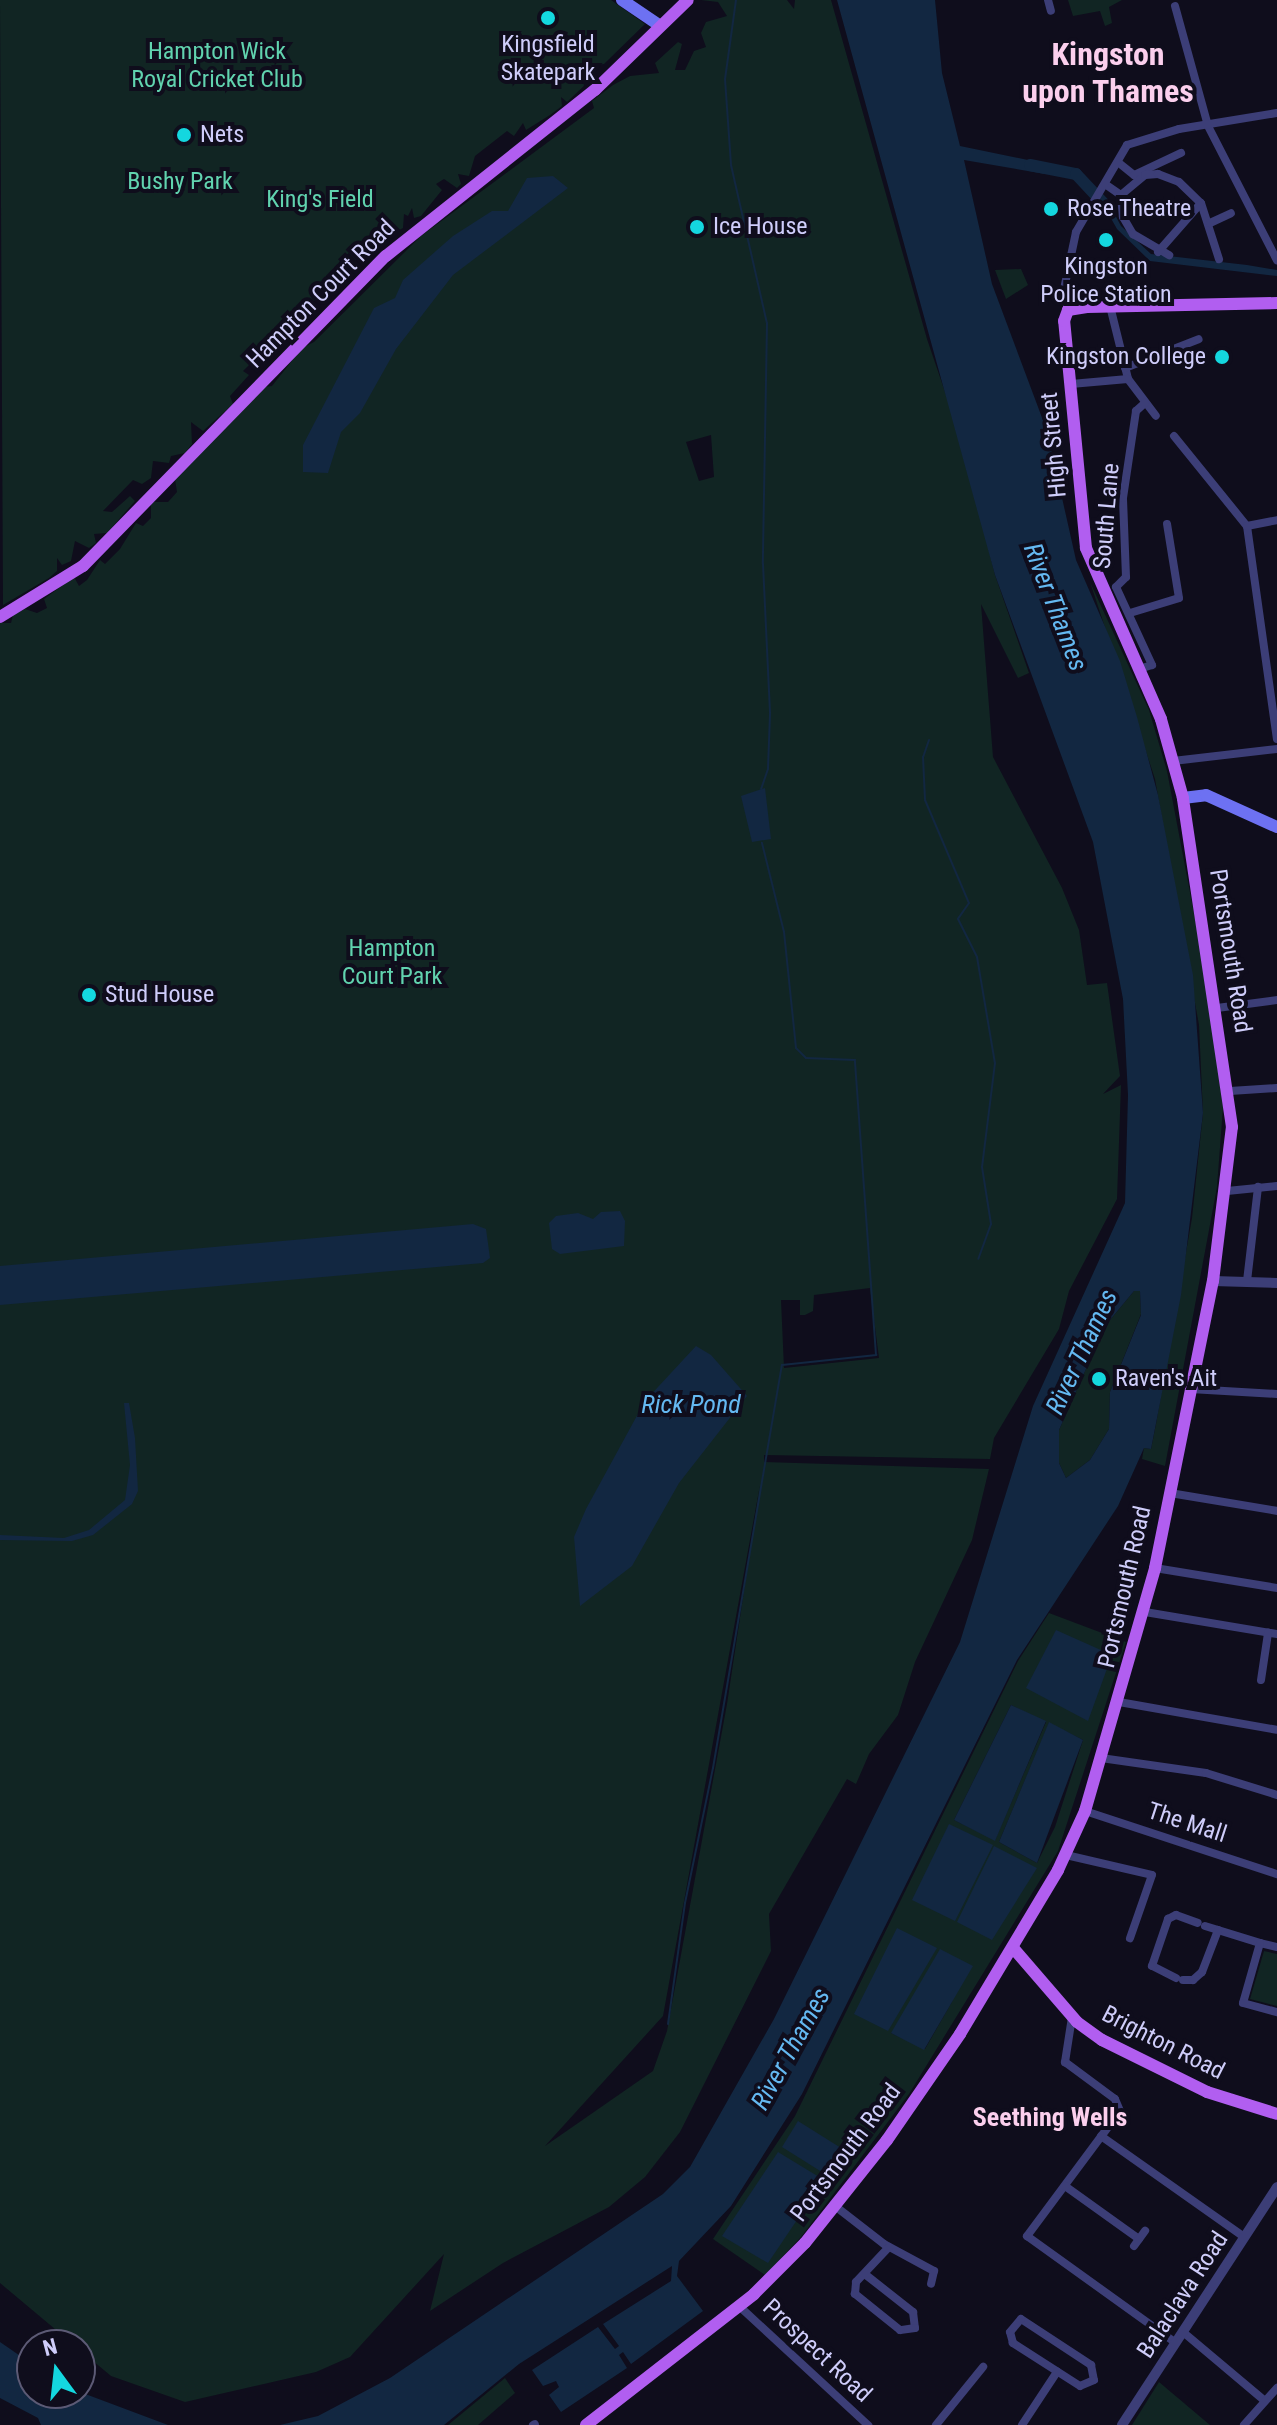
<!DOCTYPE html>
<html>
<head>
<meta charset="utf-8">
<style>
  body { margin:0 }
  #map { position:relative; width:1277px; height:2425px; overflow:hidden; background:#0f0d1c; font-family:"Roboto Condensed",sans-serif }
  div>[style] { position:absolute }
  .green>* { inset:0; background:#112523 }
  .water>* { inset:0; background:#122741 }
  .stream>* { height:2px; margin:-1px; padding:0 1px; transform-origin:1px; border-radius:1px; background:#122741 }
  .river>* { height:12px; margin:-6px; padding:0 6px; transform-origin:6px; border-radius:6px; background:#122741 }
  .minor>* { height:8px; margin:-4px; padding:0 4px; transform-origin:4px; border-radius:4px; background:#3c3e77 }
  .tertiary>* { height:10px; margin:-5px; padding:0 5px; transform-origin:5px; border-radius:5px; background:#3c3e77 }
  .secondary>* { height:12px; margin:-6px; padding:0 6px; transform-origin:6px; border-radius:6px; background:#6d71f2 }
  .primary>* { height:12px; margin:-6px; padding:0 6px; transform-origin:6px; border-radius:6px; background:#b15ef0 }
  .dots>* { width:22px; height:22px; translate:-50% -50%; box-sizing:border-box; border:4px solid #0f0d1c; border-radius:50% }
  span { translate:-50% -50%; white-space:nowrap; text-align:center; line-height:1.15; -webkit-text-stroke:8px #0f0d1c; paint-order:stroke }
  .poi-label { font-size:24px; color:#cfcdfa }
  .left { translate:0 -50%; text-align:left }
  .right { translate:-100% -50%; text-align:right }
  .park-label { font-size:24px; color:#61d3af }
  .street-label { font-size:24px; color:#cfcdfa }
  .water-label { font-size:26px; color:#64b8f1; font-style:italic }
  .neighbourhood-label { font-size:26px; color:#fbcfed; font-weight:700 }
  .district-label { font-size:32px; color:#fbcfed; font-weight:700 }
  .north { position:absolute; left:16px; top:2329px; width:80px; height:80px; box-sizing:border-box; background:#0f0d1c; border:2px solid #5c5a75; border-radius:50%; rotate:345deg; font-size:22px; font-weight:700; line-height:32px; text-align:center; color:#cfcdfa }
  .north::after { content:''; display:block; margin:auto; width:28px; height:36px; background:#14d7df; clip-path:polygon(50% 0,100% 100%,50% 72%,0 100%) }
</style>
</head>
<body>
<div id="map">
  <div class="green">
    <i style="clip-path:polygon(0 0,611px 0,645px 24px,604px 64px,591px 66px,595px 72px,583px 71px,586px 84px,567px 102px,561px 97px,562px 106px,550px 115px,526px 130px,523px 123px,514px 136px,507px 131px,475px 156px,469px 176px,458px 174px,461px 184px,457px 188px,444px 179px,436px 184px,442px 190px,421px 216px,414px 218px,412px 208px,408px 216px,404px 214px,403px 228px,392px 234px,387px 230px,243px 371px,249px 375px,230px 396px,233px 404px,203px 431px,191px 422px,192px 444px,185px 453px,171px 456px,169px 463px,153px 461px,151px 478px,142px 484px,133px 480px,103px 511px,112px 512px,130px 496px,135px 501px,107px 533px,94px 534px,96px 543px,89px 548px,75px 541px,71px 561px,62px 565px,57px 558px,57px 571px,49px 578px,3px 605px)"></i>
    <i style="clip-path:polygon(evenodd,701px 0,787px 0,794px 9px,795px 0,831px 0,927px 339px,961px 439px,995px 575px,1029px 673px,1018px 678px,981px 604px,993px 757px,1062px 888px,1079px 930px,1087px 985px,1107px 983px,1120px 1076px,1103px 1094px,1121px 1085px,1117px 1199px,1069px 1291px,1059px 1329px,994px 1438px,990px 1459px,764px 1455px,764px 1462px,989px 1469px,972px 1540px,915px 1662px,898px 1715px,869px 1754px,856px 1784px,847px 1779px,769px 1914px,771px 1951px,680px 2132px,645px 2177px,609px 2207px,503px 2263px,430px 2311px,444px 2254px,350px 2357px,316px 2372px,185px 2402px,111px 2376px,0 2283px,0 623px,11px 623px,13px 615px,25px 609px,37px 613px,47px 608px,44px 599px,74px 577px,79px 586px,87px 580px,100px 560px,105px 564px,120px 549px,136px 523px,143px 526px,151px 518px,151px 502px,168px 502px,177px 492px,175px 479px,264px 387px,272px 386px,302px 348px,314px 342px,421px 236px,594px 108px,592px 101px,613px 85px,630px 76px,659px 73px,655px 63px,678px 42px,682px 44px,675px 70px,685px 70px,694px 51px,706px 47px,701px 33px,706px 22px,727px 16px,718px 2px,701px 0,711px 435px,714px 477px,699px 481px,686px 442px,711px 435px,701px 0,870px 1288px,879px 1358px,784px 1368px,781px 1300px,800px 1300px,800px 1315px,805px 1315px,813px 1311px,814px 1295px,870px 1288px,701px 0,760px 1485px,727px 1704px,667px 2031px,653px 2071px,545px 2146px,663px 2016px,760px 1485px)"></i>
    <i style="clip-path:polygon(1068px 0,1122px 0,1109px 7px,1112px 23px,1105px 26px,1100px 11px,1073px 16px)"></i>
    <i style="clip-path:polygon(1021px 269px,1028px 285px,1006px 299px,995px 270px)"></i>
    <i style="clip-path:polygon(1090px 582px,1149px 710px,1167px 771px,1202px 956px,1223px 1107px,1217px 1187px,1165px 1466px,1142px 1459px,1144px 1448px,1151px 1449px,1156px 1424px,1192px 1218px,1203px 1113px,1199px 1025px,1155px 779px)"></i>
    <i style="clip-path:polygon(1134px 1291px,1140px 1291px,1141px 1314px,1110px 1392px,1109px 1429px,1090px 1460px,1066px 1478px,1059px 1463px,1059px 1430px,1105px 1326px)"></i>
    <i style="clip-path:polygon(evenodd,1049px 1613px,1126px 1642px,1058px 1851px,909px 2094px,801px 2237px,765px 2275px,713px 2239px,795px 2116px,1018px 1661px,1049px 1613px,1011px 1705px,1046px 1722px,995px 1840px,954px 1820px,1011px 1705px,1049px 1613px,1049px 1723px,1083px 1740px,1055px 1827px,1037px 1863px,999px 1842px,1049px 1723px,1049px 1613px,953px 2000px,925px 2049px,891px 2033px,953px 2000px)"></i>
    <i style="clip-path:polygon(1264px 1951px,1277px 1954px,1277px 2006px,1250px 1999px)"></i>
    <i style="clip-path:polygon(505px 2378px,515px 2393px,478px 2425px,448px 2425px)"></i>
    <i style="clip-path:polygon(1159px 2382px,1210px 2425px,1132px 2425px)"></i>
  </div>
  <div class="water">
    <i style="clip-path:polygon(evenodd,837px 0,935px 0,942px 73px,960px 146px,1047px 164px,1045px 174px,964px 160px,992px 284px,1047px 431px,1076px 560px,1120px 661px,1137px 717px,1158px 795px,1193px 975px,1203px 1113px,1181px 1295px,1151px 1449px,1144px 1448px,1118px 1506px,1017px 1660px,802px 2094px,731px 2206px,679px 2261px,677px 2276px,703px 2311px,631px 2364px,623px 2352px,619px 2355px,627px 2368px,561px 2412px,549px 2395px,559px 2387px,556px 2381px,543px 2386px,532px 2370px,598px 2327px,615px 2349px,619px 2346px,603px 2324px,671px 2281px,672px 2266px,519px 2364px,444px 2425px,280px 2425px,318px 2416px,390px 2378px,663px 2194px,690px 2167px,774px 2019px,960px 1642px,1033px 1406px,1125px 1203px,1128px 1095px,1123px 999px,1093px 842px,995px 575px,837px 0,1134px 1291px,1140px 1291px,1141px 1315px,1110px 1392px,1109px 1429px,1090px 1460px,1066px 1478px,1059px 1463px,1059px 1430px,1105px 1326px,1134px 1291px)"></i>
    <i style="clip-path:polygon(553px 176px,568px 188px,453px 275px,396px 349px,360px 413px,341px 432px,328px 473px,303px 472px,303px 445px,374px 308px,395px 298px,403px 280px,453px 236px,492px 211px,508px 211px,527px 178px)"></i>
    <i style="clip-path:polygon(1107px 200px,1121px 226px,1151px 254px,1247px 265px,1277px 270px,1277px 276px,1150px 261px,1117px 229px,1104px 206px)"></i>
    <i style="clip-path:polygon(765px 788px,771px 839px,752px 842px,741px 796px)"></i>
    <i style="clip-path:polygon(620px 1211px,625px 1221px,624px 1246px,560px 1254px,552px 1249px,549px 1223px,556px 1216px,578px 1213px,593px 1219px,601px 1212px)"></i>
    <i style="clip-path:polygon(473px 1224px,486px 1229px,490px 1258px,483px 1263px,0 1305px,0 1266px)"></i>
    <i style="clip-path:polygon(696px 1346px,711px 1355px,747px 1396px,679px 1483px,632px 1566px,580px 1606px,574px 1537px,586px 1509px,645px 1401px)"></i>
    <i style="clip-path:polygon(124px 1403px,129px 1403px,135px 1438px,138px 1491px,132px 1504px,93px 1535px,72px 1541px,0 1540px,0 1535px,64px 1538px,89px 1530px,125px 1500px,130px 1465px)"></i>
    <i style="clip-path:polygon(1056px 1630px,1112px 1655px,1088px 1721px,1026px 1688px)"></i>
    <i style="clip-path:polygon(1011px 1705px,1046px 1721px,995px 1841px,954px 1820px)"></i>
    <i style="clip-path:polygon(1049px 1722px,1083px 1740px,1037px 1863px,999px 1842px)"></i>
    <i style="clip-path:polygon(949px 1824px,993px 1845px,955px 1921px,912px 1900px)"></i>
    <i style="clip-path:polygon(994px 1846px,1037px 1868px,992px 1940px,957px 1922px)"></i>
    <i style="clip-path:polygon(897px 1928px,937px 1948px,888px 2031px,854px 2014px)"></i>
    <i style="clip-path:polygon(940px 1949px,973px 1966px,924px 2050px,891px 2033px)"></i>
    <i style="clip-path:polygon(798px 2121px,841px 2148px,825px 2174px,782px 2147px)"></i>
    <i style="clip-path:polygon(778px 2152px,824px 2180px,768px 2263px,722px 2236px)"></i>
    <i style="clip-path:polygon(0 2342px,32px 2364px,32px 2393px,80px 2392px,168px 2425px,41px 2425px,38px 2418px,0 2398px)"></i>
  </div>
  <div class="stream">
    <i style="left:736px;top:0;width:80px;rotate:97.9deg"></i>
    <i style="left:725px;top:79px;width:86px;rotate:86deg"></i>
    <i style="left:731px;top:165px;width:162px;rotate:77.2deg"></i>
    <i style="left:767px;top:323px;width:241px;rotate:91deg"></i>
    <i style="left:763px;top:564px;width:150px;rotate:87.3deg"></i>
    <i style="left:770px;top:714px;width:55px;rotate:92.1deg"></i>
    <i style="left:768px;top:769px;width:21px;rotate:109deg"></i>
    <i style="left:929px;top:740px;width:18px;rotate:109deg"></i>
    <i style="left:923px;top:757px;width:43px;rotate:87.3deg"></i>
    <i style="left:925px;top:800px;width:112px;rotate:66.9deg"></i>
    <i style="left:969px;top:903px;width:19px;rotate:125deg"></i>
    <i style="left:958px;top:919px;width:42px;rotate:63.4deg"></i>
    <i style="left:977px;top:957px;width:108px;rotate:80.4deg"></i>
    <i style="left:995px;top:1063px;width:105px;rotate:97.1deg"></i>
    <i style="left:982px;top:1167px;width:58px;rotate:81deg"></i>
    <i style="left:991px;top:1224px;width:37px;rotate:110deg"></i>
    <i style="left:668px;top:2024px;width:122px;rotate:-82deg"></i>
    <i style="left:685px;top:1903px;width:138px;rotate:-78.3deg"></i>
    <i style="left:713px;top:1768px;width:409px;rotate:-80.3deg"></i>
    <i style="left:782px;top:1365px;width:95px;rotate:-6.1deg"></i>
    <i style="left:876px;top:1355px;width:296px;rotate:-94.1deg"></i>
    <i style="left:855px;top:1060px;width:49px;rotate:-177.7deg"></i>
    <i style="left:806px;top:1058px;width:14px;rotate:-135deg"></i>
    <i style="left:796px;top:1048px;width:117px;rotate:-95.9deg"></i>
    <i style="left:784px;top:932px;width:92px;rotate:-103.9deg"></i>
  </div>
  <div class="river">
    <i style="left:1030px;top:165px;width:47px;rotate:11.1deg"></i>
    <i style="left:1076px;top:174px;width:45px;rotate:46.8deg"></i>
  </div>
  <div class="minor">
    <i style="left:1048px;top:0;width:11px;rotate:75deg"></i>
    <i style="left:1175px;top:6px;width:124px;rotate:74.6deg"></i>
    <i style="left:1208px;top:126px;width:151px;rotate:62.8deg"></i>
    <i style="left:1119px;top:163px;width:19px;rotate:39deg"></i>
    <i style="left:1134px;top:175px;width:52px;rotate:-25.1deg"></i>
    <i style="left:1105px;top:184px;width:19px;rotate:35deg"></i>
    <i style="left:1121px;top:195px;width:22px;rotate:85deg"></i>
    <i style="left:1123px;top:217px;width:20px;rotate:60deg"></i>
    <i style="left:1133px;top:234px;width:42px;rotate:30.3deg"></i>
    <i style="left:1121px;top:195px;width:31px;rotate:-40deg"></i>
    <i style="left:1145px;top:175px;width:13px;rotate:-4deg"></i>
    <i style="left:1158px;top:174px;width:22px;rotate:21deg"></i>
    <i style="left:1179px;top:182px;width:30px;rotate:44deg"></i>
    <i style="left:1201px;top:203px;width:59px;rotate:72.2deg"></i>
    <i style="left:1210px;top:223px;width:23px;rotate:-25deg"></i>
    <i style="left:1158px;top:252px;width:65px;rotate:-48.7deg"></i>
    <i style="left:1110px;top:306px;width:75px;rotate:76.1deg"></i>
    <i style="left:1128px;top:379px;width:46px;rotate:52.9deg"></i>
    <i style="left:1068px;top:310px;width:21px;rotate:-101deg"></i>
    <i style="left:1064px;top:289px;width:58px;rotate:-78.1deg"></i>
    <i style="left:1076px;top:232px;width:101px;rotate:-59.6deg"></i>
    <i style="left:1127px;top:145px;width:54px;rotate:-17.1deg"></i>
    <i style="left:1179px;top:129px;width:99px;rotate:-9.3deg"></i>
    <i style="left:1125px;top:368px;width:79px;rotate:-21.4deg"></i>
    <i style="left:1071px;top:384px;width:57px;rotate:-5deg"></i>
    <i style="left:1174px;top:436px;width:116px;rotate:51deg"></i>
    <i style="left:1247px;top:526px;width:215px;rotate:82deg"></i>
    <i style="left:1247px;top:526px;width:31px;rotate:-11deg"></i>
    <i style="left:1116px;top:587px;width:14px;rotate:-45deg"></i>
    <i style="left:1126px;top:577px;width:79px;rotate:-92.2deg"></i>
    <i style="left:1123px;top:498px;width:88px;rotate:-81.5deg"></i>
    <i style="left:1136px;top:411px;width:12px;rotate:-42deg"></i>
    <i style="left:1116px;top:587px;width:86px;rotate:65.2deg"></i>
    <i style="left:1152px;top:665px;width:14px;rotate:163deg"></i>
    <i style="left:1130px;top:613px;width:51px;rotate:-17deg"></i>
    <i style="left:1179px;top:598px;width:75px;rotate:-99.2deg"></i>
    <i style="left:1173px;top:761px;width:105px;rotate:-6.6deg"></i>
    <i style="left:1217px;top:1008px;width:61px;rotate:-7.6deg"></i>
    <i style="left:1230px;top:1091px;width:47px;rotate:-3.7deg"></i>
    <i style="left:1227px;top:1191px;width:50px;rotate:-5.7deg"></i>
    <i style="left:1247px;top:1281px;width:95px;rotate:-83.3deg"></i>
    <i style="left:1190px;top:1389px;width:87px;rotate:3.3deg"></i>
    <i style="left:1170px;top:1493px;width:109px;rotate:9.5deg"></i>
    <i style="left:1155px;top:1568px;width:124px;rotate:9.3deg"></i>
    <i style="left:1145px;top:1612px;width:134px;rotate:9.5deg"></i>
    <i style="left:1261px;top:1680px;width:48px;rotate:-81.5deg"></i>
    <i style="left:1119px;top:1702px;width:160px;rotate:10deg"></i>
    <i style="left:1101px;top:1758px;width:106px;rotate:8.1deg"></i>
    <i style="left:1206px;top:1773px;width:74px;rotate:17.2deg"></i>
    <i style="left:1085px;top:1811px;width:202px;rotate:18.2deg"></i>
    <i style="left:1066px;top:1855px;width:88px;rotate:13.1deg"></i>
    <i style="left:1152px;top:1875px;width:67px;rotate:109.2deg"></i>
    <i style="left:1205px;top:1926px;width:58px;rotate:17.2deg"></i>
    <i style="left:1277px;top:1947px;width:17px;rotate:-167deg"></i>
    <i style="left:1260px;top:1943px;width:62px;rotate:105.8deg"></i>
    <i style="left:1243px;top:2003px;width:35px;rotate:15deg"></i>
    <i style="left:1176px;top:1978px;width:27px;rotate:-153deg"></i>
    <i style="left:1152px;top:1966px;width:50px;rotate:-71.2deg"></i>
    <i style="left:1168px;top:1919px;width:9px;rotate:-27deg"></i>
    <i style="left:1176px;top:1915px;width:23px;rotate:20deg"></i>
    <i style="left:1183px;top:1980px;width:10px"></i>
    <i style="left:1193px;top:1980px;width:12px;rotate:-42deg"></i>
    <i style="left:1202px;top:1972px;width:45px;rotate:-69.1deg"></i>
    <i style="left:1072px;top:2017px;width:46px;rotate:98.8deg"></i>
    <i style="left:1065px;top:2062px;width:62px;rotate:36.5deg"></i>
    <i style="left:1115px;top:2099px;width:13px;rotate:67deg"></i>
    <i style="left:1120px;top:2111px;width:156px;rotate:126.6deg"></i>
    <i style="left:1027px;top:2236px;width:183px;rotate:35.7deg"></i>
    <i style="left:1101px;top:2136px;width:175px;rotate:35.2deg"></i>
    <i style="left:1065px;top:2186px;width:91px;rotate:35.6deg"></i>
    <i style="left:835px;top:2206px;width:62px;rotate:37.8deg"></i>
    <i style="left:884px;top:2244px;width:57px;rotate:28.4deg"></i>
    <i style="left:934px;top:2271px;width:13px;rotate:103deg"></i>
    <i style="left:1134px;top:2246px;width:19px;rotate:-54deg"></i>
    <i style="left:866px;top:2275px;width:60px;rotate:38.2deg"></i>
    <i style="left:913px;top:2312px;width:16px;rotate:83deg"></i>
    <i style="left:915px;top:2328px;width:15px;rotate:172deg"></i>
    <i style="left:900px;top:2330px;width:58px;rotate:-141.3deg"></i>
    <i style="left:855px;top:2294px;width:12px;rotate:-85deg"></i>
    <i style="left:856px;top:2282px;width:48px;rotate:-46.7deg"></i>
    <i style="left:739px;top:2306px;width:176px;rotate:42.7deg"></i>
    <i style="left:1021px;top:2319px;width:84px;rotate:33.3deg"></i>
    <i style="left:1091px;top:2365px;width:15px;rotate:79deg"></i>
    <i style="left:1094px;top:2380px;width:15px;rotate:157deg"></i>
    <i style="left:1080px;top:2386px;width:80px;rotate:-147.3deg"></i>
    <i style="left:1013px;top:2343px;width:11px;rotate:-105deg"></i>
    <i style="left:1010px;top:2332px;width:17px;rotate:-50deg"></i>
    <i style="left:1183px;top:2332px;width:107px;rotate:40.1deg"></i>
    <i style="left:533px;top:2425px;width:2px;rotate:-27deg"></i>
    <i style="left:936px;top:2425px;width:75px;rotate:-51deg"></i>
    <i style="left:1022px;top:2425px;width:64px;rotate:-56.6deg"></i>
    <i style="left:1244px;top:2425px;width:50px;rotate:-48.3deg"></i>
  </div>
  <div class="tertiary">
    <i style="left:1213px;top:1281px;width:64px;rotate:1.8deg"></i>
    <i style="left:1122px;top:2425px;width:284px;rotate:-56.9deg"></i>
  </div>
  <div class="secondary">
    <i style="left:622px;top:0;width:45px;rotate:34deg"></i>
    <i style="left:1183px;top:798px;width:23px;rotate:-7deg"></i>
    <i style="left:1206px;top:795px;width:78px;rotate:24.3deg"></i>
  </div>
  <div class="primary">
    <i style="left:0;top:617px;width:97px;rotate:-31.6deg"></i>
    <i style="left:83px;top:566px;width:433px;rotate:-45.7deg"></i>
    <i style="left:386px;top:256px;width:267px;rotate:-38.5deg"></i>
    <i style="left:595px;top:90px;width:129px;rotate:-44.1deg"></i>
    <i style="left:1014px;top:1949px;width:96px;rotate:49.2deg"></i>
    <i style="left:1077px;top:2022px;width:31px;rotate:36deg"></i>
    <i style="left:1102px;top:2040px;width:117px;rotate:26.3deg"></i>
    <i style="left:1207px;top:2092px;width:73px;rotate:17.4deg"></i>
    <i style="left:586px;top:2425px;width:213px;rotate:-37.9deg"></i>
    <i style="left:754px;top:2294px;width:72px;rotate:-45deg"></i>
    <i style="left:805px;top:2243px;width:132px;rotate:-51.5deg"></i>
    <i style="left:887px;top:2140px;width:129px;rotate:-55.4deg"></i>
    <i style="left:960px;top:2034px;width:191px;rotate:-59.1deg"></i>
    <i style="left:1058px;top:1870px;width:65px;rotate:-65.4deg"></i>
    <i style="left:1085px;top:1811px;width:253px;rotate:-73.9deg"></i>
    <i style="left:1155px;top:1568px;width:293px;rotate:-78.6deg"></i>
    <i style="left:1213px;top:1281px;width:155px;rotate:-83deg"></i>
    <i style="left:1232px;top:1127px;width:333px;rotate:-98.5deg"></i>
    <i style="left:1183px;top:798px;width:82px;rotate:-105.6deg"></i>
    <i style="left:1161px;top:719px;width:187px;rotate:-113.7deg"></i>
    <i style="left:1086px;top:548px;width:228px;rotate:-95.5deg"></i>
    <i style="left:1064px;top:321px;width:12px;rotate:-70deg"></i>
    <i style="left:1068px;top:310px;width:19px;rotate:-9deg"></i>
    <i style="left:1087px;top:307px;width:190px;rotate:-1.2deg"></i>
  </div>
  <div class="dots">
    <i style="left:548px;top:18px;background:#14d7df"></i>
    <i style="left:184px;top:135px;background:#14d7df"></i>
    <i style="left:1051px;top:209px;background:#14d7df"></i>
    <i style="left:697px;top:227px;background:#14d7df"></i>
    <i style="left:1106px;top:240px;background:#14d7df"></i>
    <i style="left:1222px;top:357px;background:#14d7df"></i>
    <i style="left:89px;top:995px;background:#14d7df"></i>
    <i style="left:1099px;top:1379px;background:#14d7df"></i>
  </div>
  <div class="poi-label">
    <span style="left:548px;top:59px">Kingsfield<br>Skatepark</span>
    <span class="left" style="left:200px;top:135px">Nets</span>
    <span class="left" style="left:1067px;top:209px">Rose Theatre</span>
    <span class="left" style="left:713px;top:227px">Ice House</span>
    <span style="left:1106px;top:281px">Kingston<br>Police Station</span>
    <span class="right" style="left:1206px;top:357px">Kingston College</span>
    <span class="left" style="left:105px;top:995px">Stud House</span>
    <span class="left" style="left:1115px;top:1379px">Raven's Ait</span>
  </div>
  <div class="park-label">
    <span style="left:217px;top:66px">Hampton Wick<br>Royal Cricket Club</span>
    <span style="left:180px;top:182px">Bushy Park</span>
    <span style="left:320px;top:200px">King's Field</span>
    <span style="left:392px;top:963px">Hampton<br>Court Park</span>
  </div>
  <div class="street-label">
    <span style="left:321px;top:294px;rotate:-45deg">Hampton Court Road</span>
    <span style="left:1054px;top:445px;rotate:-95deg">High Street</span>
    <span style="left:1107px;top:516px;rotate:-85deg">South Lane</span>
    <span style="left:1230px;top:951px;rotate:81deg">Portsmouth Road</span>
    <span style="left:1125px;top:1587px;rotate:-77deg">Portsmouth Road</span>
    <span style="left:1187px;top:1823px;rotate:18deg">The Mall</span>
    <span style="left:1163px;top:2043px;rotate:27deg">Brighton Road</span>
    <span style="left:846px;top:2153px;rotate:-53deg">Portsmouth Road</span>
    <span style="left:1183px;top:2295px;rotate:-57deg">Balaclava Road</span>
    <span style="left:817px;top:2351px;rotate:43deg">Prospect Road</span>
  </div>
  <div class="water-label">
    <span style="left:1055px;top:607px;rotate:69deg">River Thames</span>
    <span style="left:1082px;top:1352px;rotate:-65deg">River Thames</span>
    <span style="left:691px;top:1405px">Rick Pond</span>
    <span style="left:791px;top:2049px;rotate:-61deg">River Thames</span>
  </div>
  <div class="neighbourhood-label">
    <span style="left:1050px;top:2118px">Seething Wells</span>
  </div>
  <div class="district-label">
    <span style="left:1108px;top:73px">Kingston<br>upon Thames</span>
  </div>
  <div class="north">N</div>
</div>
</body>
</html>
